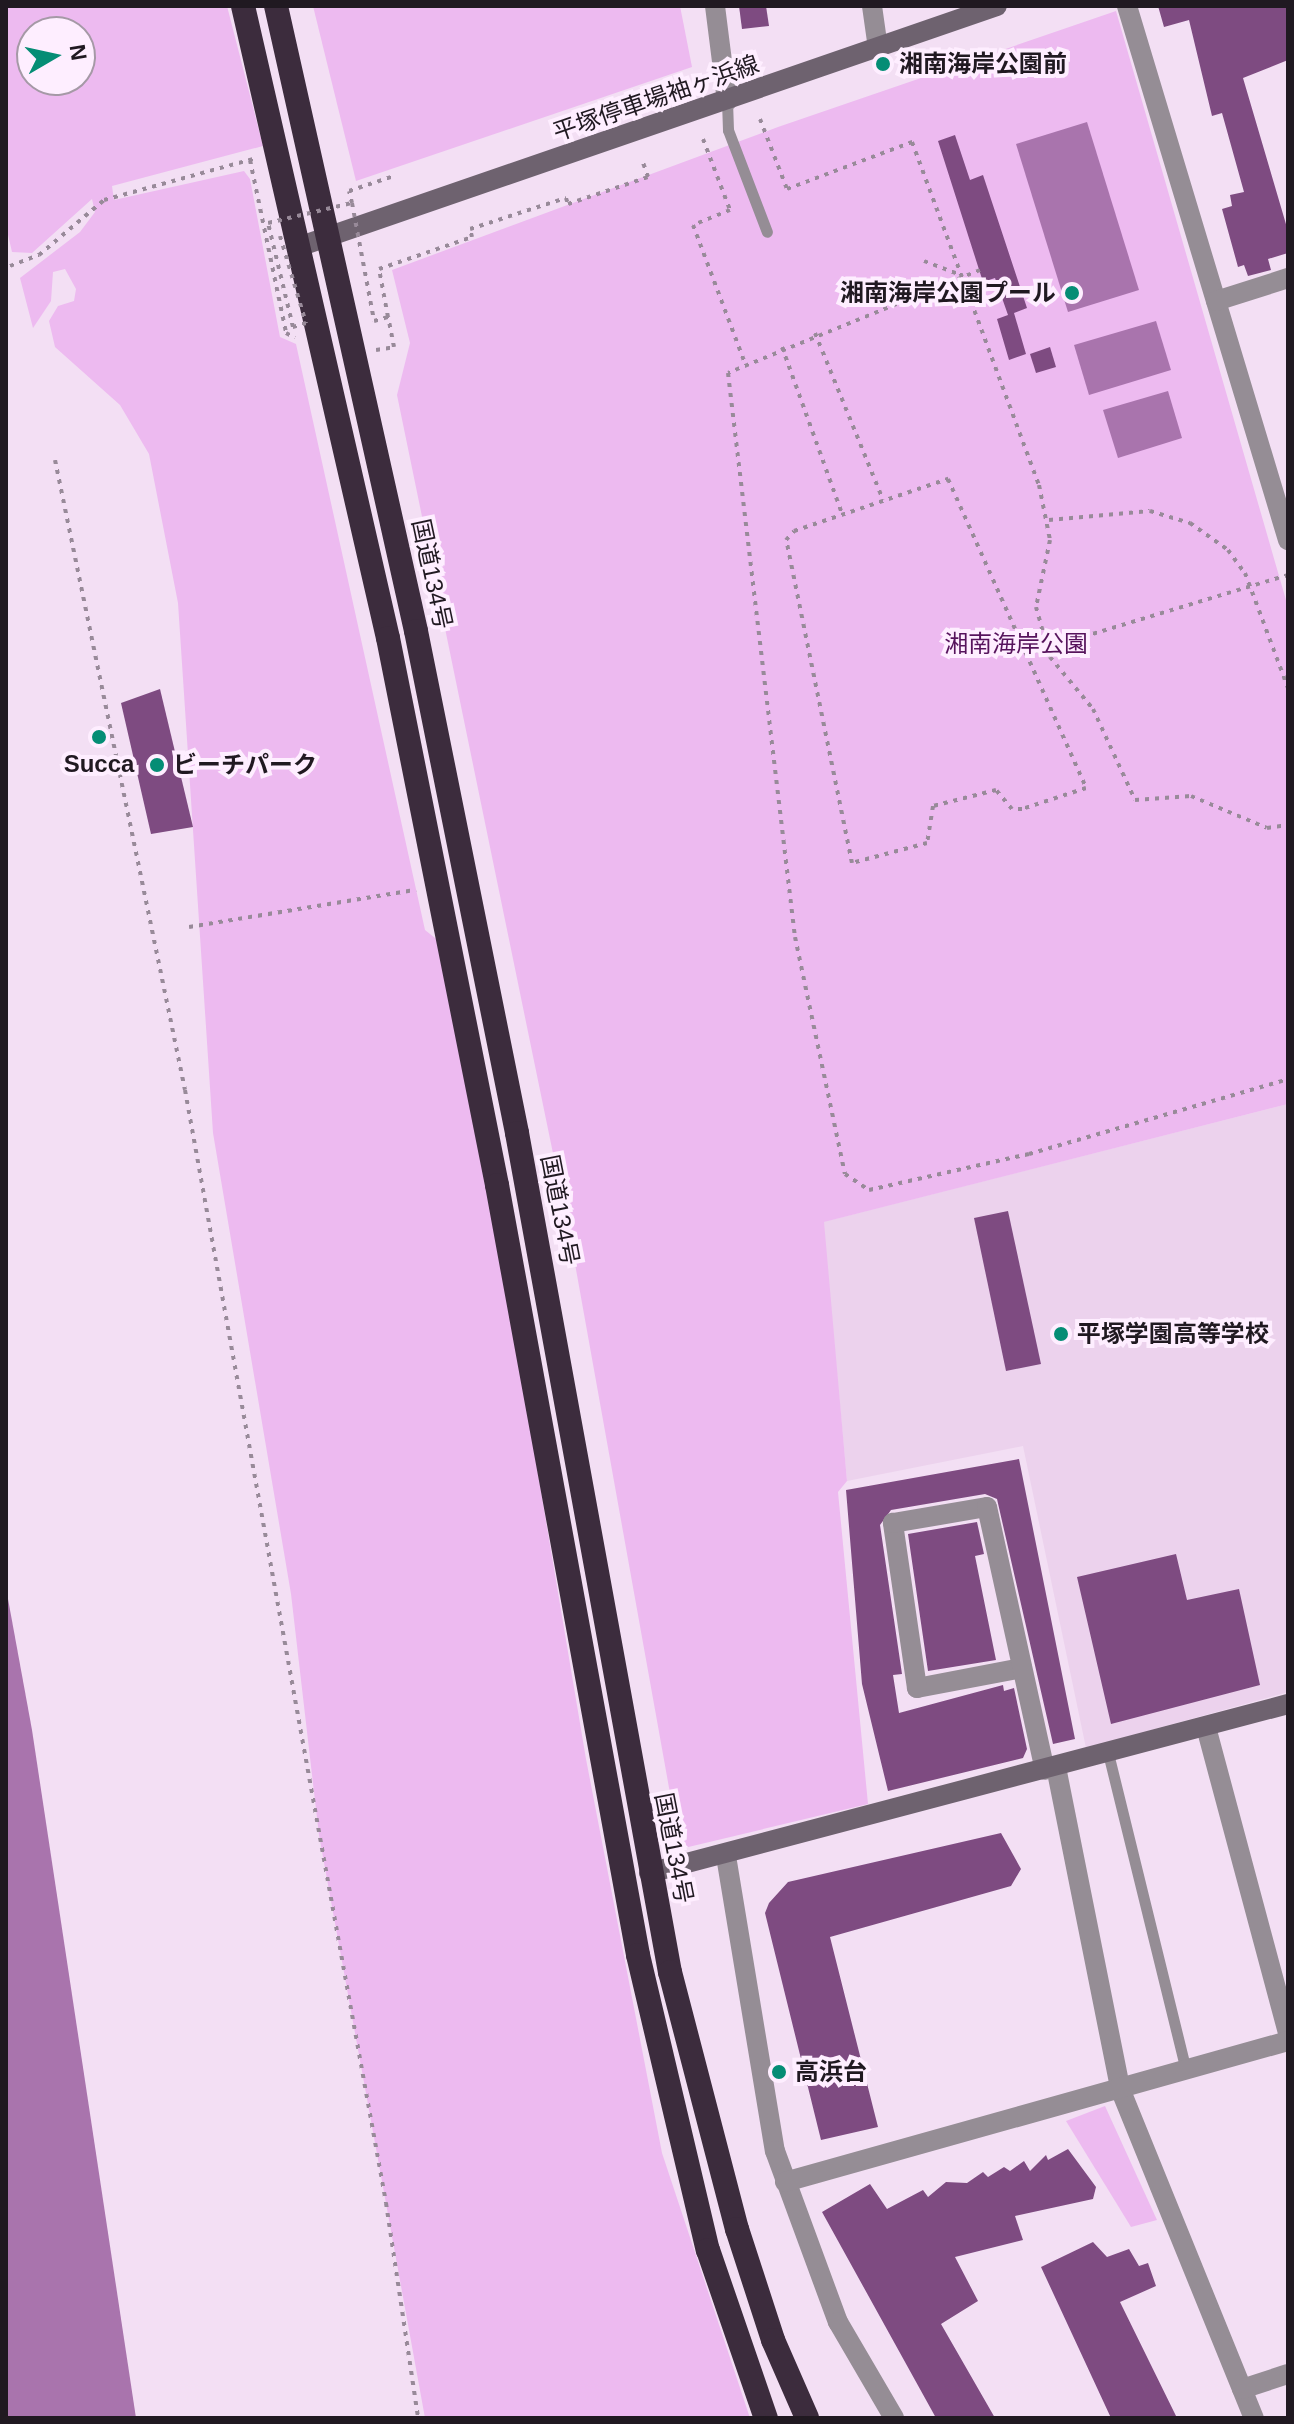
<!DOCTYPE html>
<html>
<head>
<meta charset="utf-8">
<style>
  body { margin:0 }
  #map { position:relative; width:1294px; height:2424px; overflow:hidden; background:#f3dff4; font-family:Arial,"Noto Sans JP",sans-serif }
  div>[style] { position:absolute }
  .built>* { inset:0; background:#ecd2ed }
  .green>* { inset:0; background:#edbaf0 }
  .water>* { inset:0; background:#a974ad }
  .building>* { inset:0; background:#7e4b81 }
  .path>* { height:4px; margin-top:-2px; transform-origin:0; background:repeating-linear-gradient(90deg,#988a99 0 4px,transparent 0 10px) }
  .lane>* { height:11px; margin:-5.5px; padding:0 5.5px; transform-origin:5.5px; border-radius:5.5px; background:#958d95 }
  .street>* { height:20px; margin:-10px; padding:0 10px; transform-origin:10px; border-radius:10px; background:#958d95 }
  .secondary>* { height:20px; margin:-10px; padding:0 10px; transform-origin:10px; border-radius:10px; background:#6e626f }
  .highway>* { height:24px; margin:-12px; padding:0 12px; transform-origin:12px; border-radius:12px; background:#3c2c3d }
  .path-bridge>* { height:4px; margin-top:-2px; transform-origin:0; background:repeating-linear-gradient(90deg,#988a99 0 4px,transparent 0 10px) }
  .dots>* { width:22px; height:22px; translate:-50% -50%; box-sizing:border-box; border:4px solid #feeeff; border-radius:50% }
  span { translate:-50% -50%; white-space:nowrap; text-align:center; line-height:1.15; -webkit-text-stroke:8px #feeeff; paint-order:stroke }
  .poi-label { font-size:24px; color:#201921; font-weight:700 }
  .left { translate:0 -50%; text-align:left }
  .right { translate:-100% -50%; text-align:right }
  .street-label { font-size:24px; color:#201921 }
  .park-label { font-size:24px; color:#56135c }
  .frame { position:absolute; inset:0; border:8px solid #201921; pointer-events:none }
  .north { position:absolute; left:16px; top:16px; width:80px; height:80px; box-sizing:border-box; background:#feeeff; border:2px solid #a599a6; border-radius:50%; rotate:81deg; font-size:22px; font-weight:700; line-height:32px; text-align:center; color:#201921 }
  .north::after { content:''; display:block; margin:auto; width:28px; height:36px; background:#058d75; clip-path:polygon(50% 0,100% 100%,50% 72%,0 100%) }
</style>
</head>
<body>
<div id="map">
  <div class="built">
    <i style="clip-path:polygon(1288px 1104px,1288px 1692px,1086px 1748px,1023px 1446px,847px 1481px,823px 1222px)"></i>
  </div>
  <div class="green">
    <i style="clip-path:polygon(evenodd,6px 6px,227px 6px,263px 146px,112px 186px,114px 200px,244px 171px,250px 179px,280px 337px,296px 344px,425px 930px,450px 950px,586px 1759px,662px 2153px,750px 2418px,425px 2418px,319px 1835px,291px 1594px,213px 1133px,178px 603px,149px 454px,120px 405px,55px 347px,49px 321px,58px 306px,74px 301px,76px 289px,65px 269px,53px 272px,51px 301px,33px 328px,20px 278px,80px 232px,95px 212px,92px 199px,32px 253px,12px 252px,6px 226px,6px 6px,32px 32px,80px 32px,80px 80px,32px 80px,32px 32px)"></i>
    <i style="clip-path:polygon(313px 6px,680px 6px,692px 67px,356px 181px)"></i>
    <i style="clip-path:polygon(1116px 11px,1288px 607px,1288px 1104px,824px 1222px,847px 1481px,838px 1492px,868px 1804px,680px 1849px,570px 1236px,397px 395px,410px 343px,392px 270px,778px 127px)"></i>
    <i style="clip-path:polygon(1105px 2106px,1157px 2220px,1131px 2227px,1066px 2121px)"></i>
  </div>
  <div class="water">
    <i style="clip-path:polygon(1087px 122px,1139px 290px,1068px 312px,1016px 144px)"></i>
    <i style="clip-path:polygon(1156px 321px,1171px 370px,1089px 395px,1074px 345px)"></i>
    <i style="clip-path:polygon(1168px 391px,1182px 438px,1118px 458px,1103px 410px)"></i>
    <i style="clip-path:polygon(6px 1588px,32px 1730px,136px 2418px,6px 2418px)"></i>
  </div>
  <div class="building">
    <i style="clip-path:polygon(739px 6px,766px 6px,769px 26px,742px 29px)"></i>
    <i style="clip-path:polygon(1158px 6px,1288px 6px,1288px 60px,1243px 78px,1288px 231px,1288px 253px,1268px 259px,1271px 270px,1248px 276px,1244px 265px,1238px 267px,1222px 209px,1232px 206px,1230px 195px,1244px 192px,1222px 113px,1212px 116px,1189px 20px,1164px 27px)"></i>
    <i style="clip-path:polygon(955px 135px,970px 180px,983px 175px,1027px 308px,1014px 313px,1026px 354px,1009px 360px,997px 319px,1008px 315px,995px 278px,983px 282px,938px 141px)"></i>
    <i style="clip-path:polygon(1050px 347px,1056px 367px,1036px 373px,1030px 354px)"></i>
    <i style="clip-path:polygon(160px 689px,193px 827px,151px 834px,121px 703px)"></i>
    <i style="clip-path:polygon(1008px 1211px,1041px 1364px,1006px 1371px,974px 1218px)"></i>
    <i style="clip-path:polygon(1019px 1459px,1075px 1739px,1053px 1744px,997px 1499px,985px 1494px,891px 1510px,880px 1525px,902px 1674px,893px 1675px,899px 1713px,1003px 1685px,1004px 1691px,1014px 1688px,1027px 1749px,1023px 1758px,888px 1791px,862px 1684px,846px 1490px)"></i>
    <i style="clip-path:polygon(977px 1522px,984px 1554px,975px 1556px,996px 1660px,928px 1671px,908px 1534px)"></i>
    <i style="clip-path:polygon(1176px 1554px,1187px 1600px,1239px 1589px,1260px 1685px,1111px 1724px,1077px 1577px)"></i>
    <i style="clip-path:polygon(1001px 1833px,1021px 1869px,1011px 1886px,830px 1937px,878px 2127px,821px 2140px,765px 1913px,769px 1903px,788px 1882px)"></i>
    <i style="clip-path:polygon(1068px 2149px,1096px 2187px,1093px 2199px,1015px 2216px,1023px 2240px,955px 2257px,978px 2301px,941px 2324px,995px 2418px,936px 2418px,822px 2212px,870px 2184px,887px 2209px,923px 2190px,928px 2197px,946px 2182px,967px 2183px,983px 2172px,988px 2177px,1004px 2167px,1010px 2171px,1024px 2161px,1030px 2171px,1046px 2155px,1048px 2160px)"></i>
    <i style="clip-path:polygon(1093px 2242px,1107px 2257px,1129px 2249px,1139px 2266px,1148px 2263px,1156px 2286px,1120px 2302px,1177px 2418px,1111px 2418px,1041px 2267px)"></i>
  </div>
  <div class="path">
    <i style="left:760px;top:119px;width:75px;rotate:68.9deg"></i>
    <i style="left:787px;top:189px;width:134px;rotate:-20.6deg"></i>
    <i style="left:912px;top:142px;width:366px;rotate:69.7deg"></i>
    <i style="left:1039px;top:485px;width:56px;rotate:78.7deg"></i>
    <i style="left:1050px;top:540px;width:68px;rotate:101.8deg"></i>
    <i style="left:1036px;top:607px;width:52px;rotate:74.4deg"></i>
    <i style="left:1050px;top:657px;width:67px;rotate:50.4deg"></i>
    <i style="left:1093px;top:709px;width:100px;rotate:65.2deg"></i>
    <i style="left:1135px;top:800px;width:56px;rotate:-4.1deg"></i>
    <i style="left:1191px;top:796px;width:82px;rotate:22.8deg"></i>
    <i style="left:1267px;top:828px;width:21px;rotate:-8deg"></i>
    <i style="left:703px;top:139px;width:76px;rotate:69.2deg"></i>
    <i style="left:730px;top:210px;width:40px;rotate:158deg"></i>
    <i style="left:693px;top:225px;width:145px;rotate:69.4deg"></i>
    <i style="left:250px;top:160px;width:177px;rotate:78.2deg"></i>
    <i style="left:286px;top:333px;width:10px;rotate:29deg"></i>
    <i style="left:352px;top:203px;width:12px;rotate:-104deg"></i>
    <i style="left:349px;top:191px;width:47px;rotate:-18.4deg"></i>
    <i style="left:568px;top:204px;width:84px;rotate:-18.6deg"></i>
    <i style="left:648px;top:177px;width:18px;rotate:-109deg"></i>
    <i style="left:924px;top:261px;width:39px;rotate:21deg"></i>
    <i style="left:10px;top:266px;width:31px;rotate:-21deg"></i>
    <i style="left:39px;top:255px;width:85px;rotate:-40.2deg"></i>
    <i style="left:104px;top:200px;width:155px;rotate:-15.4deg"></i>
    <i style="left:980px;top:270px;width:272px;rotate:157.8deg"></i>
    <i style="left:728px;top:373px;width:568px;rotate:83.23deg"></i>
    <i style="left:795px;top:937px;width:242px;rotate:78.1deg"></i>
    <i style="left:845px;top:1174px;width:29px;rotate:34deg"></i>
    <i style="left:869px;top:1190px;width:164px;rotate:-12.7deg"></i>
    <i style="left:1029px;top:1154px;width:270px;rotate:-16.1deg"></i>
    <i style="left:815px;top:333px;width:180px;rotate:67.8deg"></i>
    <i style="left:782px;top:347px;width:177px;rotate:70.2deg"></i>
    <i style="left:376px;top:350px;width:18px;rotate:-9deg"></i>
    <i style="left:394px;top:347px;width:31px;rotate:-101deg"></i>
    <i style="left:55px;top:460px;width:643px;rotate:78.34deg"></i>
    <i style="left:185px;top:1090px;width:1131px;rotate:79.76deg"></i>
    <i style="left:386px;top:2203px;width:217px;rotate:81.5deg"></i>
    <i style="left:948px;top:479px;width:338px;rotate:65.9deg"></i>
    <i style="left:1086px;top:788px;width:67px;rotate:161.8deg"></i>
    <i style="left:1022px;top:809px;width:10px;rotate:180deg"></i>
    <i style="left:1012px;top:809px;width:25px;rotate:-130deg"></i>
    <i style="left:996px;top:790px;width:65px;rotate:165.7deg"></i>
    <i style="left:933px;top:806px;width:37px;rotate:99deg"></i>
    <i style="left:927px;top:843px;width:78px;rotate:165.1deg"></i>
    <i style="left:852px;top:863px;width:330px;rotate:-101.5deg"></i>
    <i style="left:786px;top:540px;width:12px;rotate:-48deg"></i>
    <i style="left:794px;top:531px;width:163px;rotate:-18.7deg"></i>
    <i style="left:1049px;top:520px;width:101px;rotate:-5.1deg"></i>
    <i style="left:1150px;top:511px;width:42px;rotate:16.7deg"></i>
    <i style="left:1190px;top:523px;width:47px;rotate:35.4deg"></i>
    <i style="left:1228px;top:550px;width:29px;rotate:54deg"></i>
    <i style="left:1245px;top:573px;width:123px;rotate:69.5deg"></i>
    <i style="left:1026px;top:654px;width:274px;rotate:-16.8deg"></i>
    <i style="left:189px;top:927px;width:230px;rotate:-9.3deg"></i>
  </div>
  <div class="lane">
    <i style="left:727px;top:101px;width:29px;rotate:88deg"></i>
    <i style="left:728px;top:130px;width:109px;rotate:69.1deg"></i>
    <i style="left:1108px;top:1753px;width:327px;rotate:76.2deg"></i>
  </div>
  <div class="street">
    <i style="left:715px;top:6px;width:96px;rotate:82.8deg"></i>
    <i style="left:872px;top:6px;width:42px;rotate:81.9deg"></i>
    <i style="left:1127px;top:6px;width:558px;rotate:73.22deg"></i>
    <i style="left:1216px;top:301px;width:76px;rotate:-17.7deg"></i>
    <i style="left:1022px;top:1668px;width:107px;rotate:169.2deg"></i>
    <i style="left:917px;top:1688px;width:167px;rotate:-98.3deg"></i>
    <i style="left:893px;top:1523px;width:95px;rotate:-9.7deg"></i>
    <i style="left:987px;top:1507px;width:269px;rotate:77.6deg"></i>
    <i style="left:1206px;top:1727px;width:318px;rotate:75deg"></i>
    <i style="left:1056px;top:1767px;width:330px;rotate:78.7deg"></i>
    <i style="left:1121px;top:2091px;width:353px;rotate:67.9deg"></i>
    <i style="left:726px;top:1856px;width:299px;rotate:80.6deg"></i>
    <i style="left:775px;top:2151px;width:182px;rotate:69.8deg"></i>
    <i style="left:838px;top:2322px;width:111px;rotate:59.7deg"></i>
    <i style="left:785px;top:2182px;width:522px;rotate:-15.66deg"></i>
    <i style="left:1242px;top:2389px;width:48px;rotate:-18.1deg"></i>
  </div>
  <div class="secondary">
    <i style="left:301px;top:246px;width:736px;rotate:-19.03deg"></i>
    <i style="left:649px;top:1873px;width:661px;rotate:-14.81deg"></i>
  </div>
  <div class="highway">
    <i style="left:243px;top:6px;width:648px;rotate:77.08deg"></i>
    <i style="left:388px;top:638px;width:558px;rotate:78.73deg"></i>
    <i style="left:497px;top:1185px;width:783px;rotate:79.62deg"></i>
    <i style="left:638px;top:1955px;width:303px;rotate:76.7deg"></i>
    <i style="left:708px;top:2250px;width:178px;rotate:71deg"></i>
    <i style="left:276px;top:6px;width:640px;rotate:77.37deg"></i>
    <i style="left:416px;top:631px;width:512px;rotate:78.62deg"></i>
    <i style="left:517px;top:1133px;width:853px;rotate:79.67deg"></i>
    <i style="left:670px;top:1972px;width:266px;rotate:75.4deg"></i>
    <i style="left:737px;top:2229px;width:117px;rotate:72deg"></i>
    <i style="left:773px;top:2340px;width:85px;rotate:66.4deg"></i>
  </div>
  <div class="path-bridge">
    <i style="left:280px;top:236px;width:91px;rotate:73.4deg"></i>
    <i style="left:306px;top:323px;width:14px;rotate:163deg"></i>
    <i style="left:293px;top:327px;width:107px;rotate:-103.5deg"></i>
    <i style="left:268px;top:223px;width:86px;rotate:-13.4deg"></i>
    <i style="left:352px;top:203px;width:120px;rotate:79.4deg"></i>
    <i style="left:374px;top:321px;width:15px;rotate:-16deg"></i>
    <i style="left:388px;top:317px;width:49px;rotate:-100.6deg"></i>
    <i style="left:379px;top:269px;width:98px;rotate:-19deg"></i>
    <i style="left:472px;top:237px;width:8px;rotate:-104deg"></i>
    <i style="left:470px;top:229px;width:101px;rotate:-17.9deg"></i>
    <i style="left:566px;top:198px;width:6px;rotate:72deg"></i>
  </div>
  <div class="dots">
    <i style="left:883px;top:64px;background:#058d75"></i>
    <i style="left:1072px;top:293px;background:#058d75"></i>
    <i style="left:99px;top:737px;background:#058d75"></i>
    <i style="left:157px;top:765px;background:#058d75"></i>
    <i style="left:1061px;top:1334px;background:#058d75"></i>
    <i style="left:779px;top:2072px;background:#058d75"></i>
  </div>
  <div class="poi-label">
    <span class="left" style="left:899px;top:64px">湘南海岸公園前</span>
    <span class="right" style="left:1056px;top:293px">湘南海岸公園プール</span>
    <span style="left:99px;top:764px">Succa</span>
    <span class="left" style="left:173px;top:765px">ビーチパーク</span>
    <span class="left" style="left:1077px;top:1334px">平塚学園高等学校</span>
    <span class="left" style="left:795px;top:2072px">高浜台</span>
  </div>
  <div class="street-label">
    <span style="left:656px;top:98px;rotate:-19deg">平塚停車場袖ヶ浜線</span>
    <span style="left:432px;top:574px;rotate:78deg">国道134号</span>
    <span style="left:560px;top:1210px;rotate:79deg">国道134号</span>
    <span style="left:674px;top:1848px;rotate:79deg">国道134号</span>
  </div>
  <div class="park-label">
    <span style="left:1016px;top:644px">湘南海岸公園</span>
  </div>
  <div class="frame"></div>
  <div class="north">N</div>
</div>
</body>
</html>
